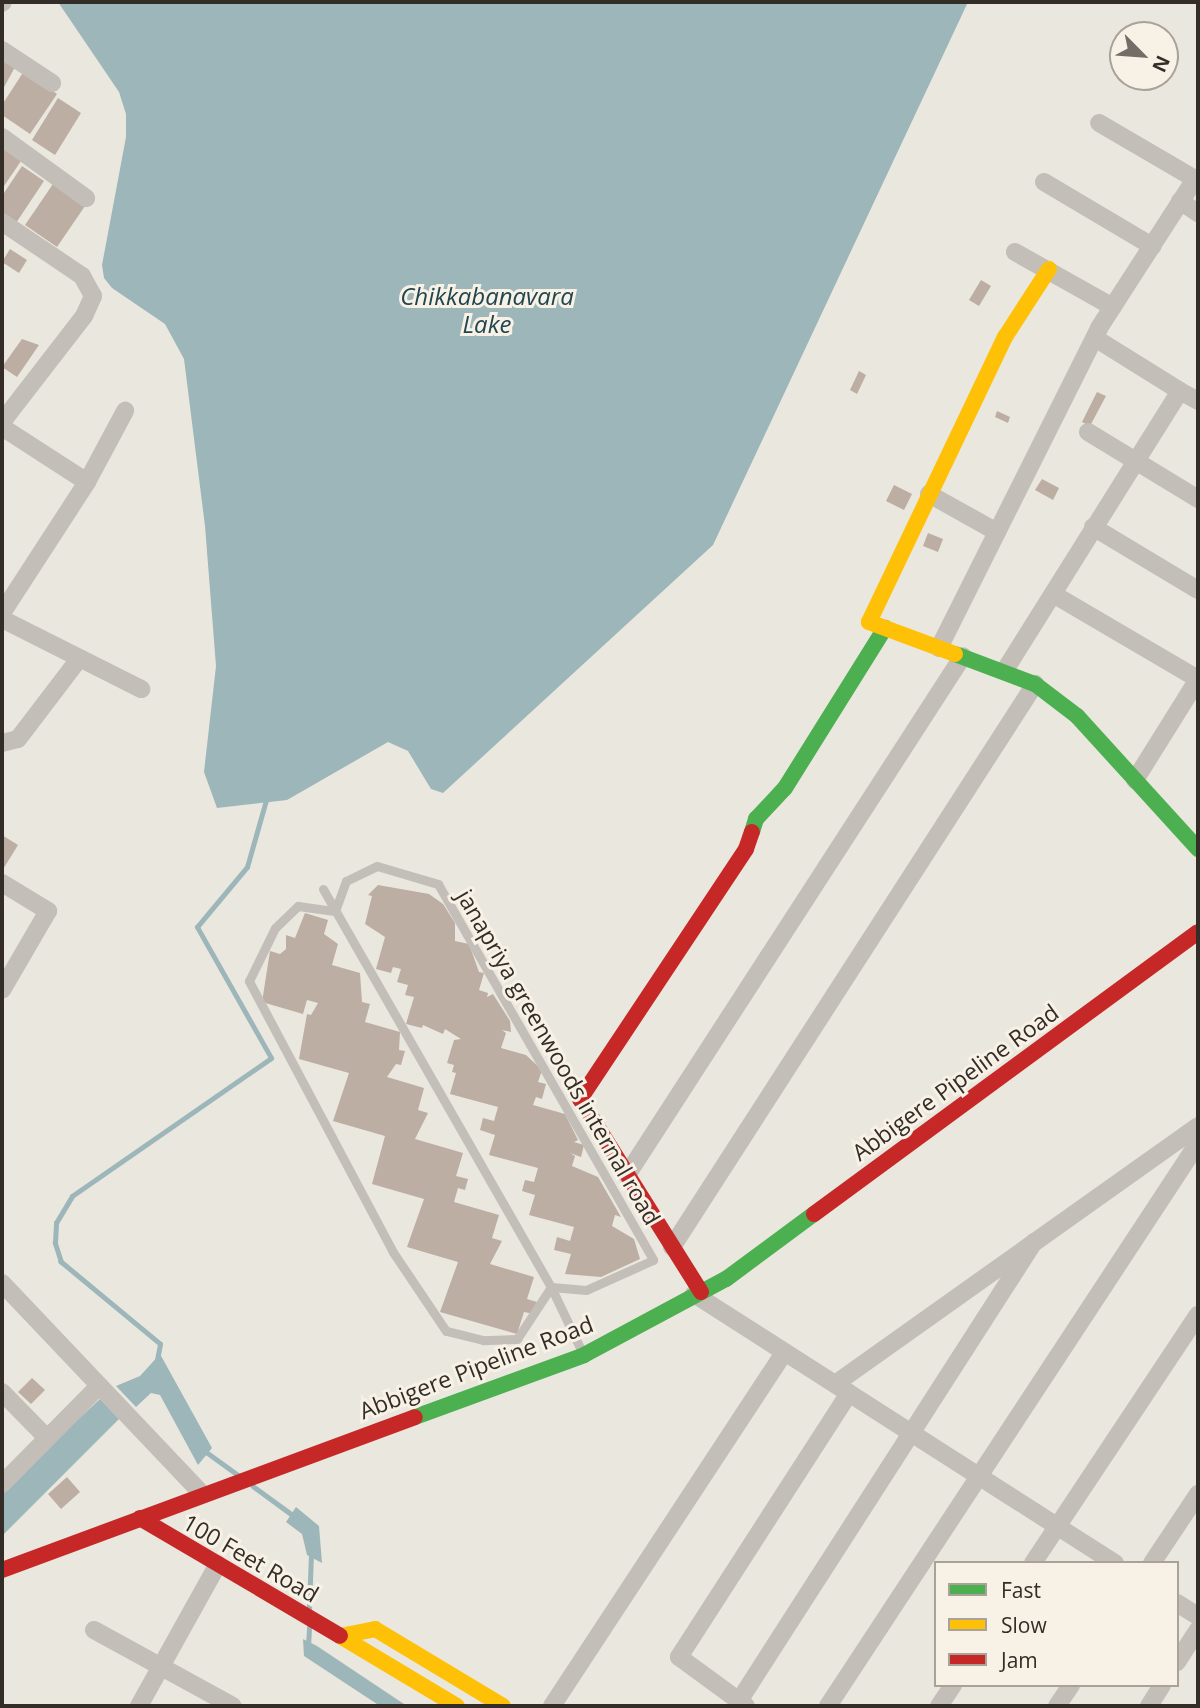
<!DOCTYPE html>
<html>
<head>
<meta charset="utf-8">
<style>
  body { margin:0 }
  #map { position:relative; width:1200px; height:1708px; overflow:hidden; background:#eae7df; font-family:"Open Sans",sans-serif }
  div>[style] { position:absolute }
  .water>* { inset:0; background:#9db6b9 }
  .stream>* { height:4.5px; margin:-2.25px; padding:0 2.25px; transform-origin:2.25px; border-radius:2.25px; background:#9db6b9 }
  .building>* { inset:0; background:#bcaea2 }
  .lane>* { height:9px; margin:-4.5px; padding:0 4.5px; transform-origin:4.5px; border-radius:4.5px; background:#c3beb8 }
  .street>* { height:18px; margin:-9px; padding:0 9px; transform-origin:9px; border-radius:9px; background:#c3beb8 }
  .fast>* { height:16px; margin:-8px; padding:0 8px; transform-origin:8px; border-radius:8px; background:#4caf50 }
  .slow>* { height:16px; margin:-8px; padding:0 8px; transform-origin:8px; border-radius:8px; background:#ffc107 }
  .jam>* { height:16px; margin:-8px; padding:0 8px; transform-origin:8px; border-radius:8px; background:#c62828 }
  span { translate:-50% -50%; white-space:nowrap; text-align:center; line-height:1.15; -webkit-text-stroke:6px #f7f1e6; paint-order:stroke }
  .street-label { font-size:23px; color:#332c27 }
  .water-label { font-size:24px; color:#214650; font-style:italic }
  .frame { position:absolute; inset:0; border:4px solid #332c27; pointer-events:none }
  .legend { position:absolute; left:934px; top:1561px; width:245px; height:126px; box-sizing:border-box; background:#f7f1e6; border:2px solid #a9a29a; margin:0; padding:9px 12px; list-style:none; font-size:21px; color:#332c27 }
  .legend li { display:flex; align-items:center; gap:14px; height:35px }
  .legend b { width:35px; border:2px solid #a9a29a }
  .north { position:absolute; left:1109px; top:21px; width:70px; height:70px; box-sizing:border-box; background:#f7f1e6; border:2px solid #a9a29a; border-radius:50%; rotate:115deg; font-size:19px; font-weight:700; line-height:28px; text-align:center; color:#332c27 }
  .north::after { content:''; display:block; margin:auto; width:24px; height:32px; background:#736d67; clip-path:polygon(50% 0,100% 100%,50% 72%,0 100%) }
</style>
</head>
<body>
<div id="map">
  <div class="water">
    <i style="clip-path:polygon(58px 2px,968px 2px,713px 545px,443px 793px,431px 789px,408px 751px,388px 742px,287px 800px,217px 808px,204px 772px,216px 666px,205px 526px,184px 359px,165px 324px,112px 288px,104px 278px,102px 265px,126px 137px,126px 114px,119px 92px)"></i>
    <i style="clip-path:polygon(160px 1354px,212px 1448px,198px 1465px,160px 1395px,151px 1393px,136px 1407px,116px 1386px,140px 1376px)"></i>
    <i style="clip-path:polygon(100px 1399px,119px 1419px,2px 1536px,2px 1490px)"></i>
    <i style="clip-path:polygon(296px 1507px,319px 1526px,322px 1563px,307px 1555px,302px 1534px,286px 1522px)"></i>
    <i style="clip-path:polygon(303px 1639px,317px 1646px,407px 1706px,380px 1706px,304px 1656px)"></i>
  </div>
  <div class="stream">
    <i style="left:157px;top:1360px;width:16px;rotate:-79deg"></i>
    <i style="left:160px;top:1344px;width:129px;rotate:-140.4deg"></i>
    <i style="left:61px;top:1262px;width:20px;rotate:-108deg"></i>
    <i style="left:55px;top:1243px;width:20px;rotate:-87deg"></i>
    <i style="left:56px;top:1223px;width:31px;rotate:-59deg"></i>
    <i style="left:72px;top:1196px;width:242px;rotate:-34.7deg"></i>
    <i style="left:271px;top:1058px;width:150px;rotate:-119.5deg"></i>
    <i style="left:197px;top:927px;width:78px;rotate:-50.2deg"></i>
    <i style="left:247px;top:867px;width:73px;rotate:-74.1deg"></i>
    <i style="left:205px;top:1451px;width:41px;rotate:36deg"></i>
    <i style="left:253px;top:1486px;width:51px;rotate:36.2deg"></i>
    <i style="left:309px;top:1608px;width:54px;rotate:-87.9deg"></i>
    <i style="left:308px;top:1647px;width:19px;rotate:-87deg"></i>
  </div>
  <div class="building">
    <i style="clip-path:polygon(2px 59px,15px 67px,2px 91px)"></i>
    <i style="clip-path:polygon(24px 71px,57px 94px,30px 134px,2px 115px,2px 105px)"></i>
    <i style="clip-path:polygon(58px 98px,81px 113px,55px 155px,32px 140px)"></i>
    <i style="clip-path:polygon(2px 148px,21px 161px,2px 189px)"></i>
    <i style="clip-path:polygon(22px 166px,44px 181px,16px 223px,2px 214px,2px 196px)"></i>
    <i style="clip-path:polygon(53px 184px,85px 206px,57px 247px,25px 225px)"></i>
    <i style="clip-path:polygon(10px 249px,27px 260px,19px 273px,2px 262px)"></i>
    <i style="clip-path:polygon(981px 280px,991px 286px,979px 306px,969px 300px)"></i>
    <i style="clip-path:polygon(22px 339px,39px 345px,17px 377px,2px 367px)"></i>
    <i style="clip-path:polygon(859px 371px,866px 375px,857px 394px,850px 390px)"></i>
    <i style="clip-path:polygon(1097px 392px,1106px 396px,1090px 426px,1082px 422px)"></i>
    <i style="clip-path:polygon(997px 411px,1010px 417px,1008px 423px,995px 417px)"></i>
    <i style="clip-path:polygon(1042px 479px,1059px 488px,1053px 500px,1035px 490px)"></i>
    <i style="clip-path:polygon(894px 485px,912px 494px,904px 510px,886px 501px)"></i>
    <i style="clip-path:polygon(928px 533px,943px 539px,938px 552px,923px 546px)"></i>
    <i style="clip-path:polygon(2px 835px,18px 845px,2px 871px)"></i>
    <i style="clip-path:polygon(378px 885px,429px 894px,443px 904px,455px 923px,455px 941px,469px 944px,479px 972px,484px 973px,479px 990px,488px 993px,487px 997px,493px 994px,510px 1021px,511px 1032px,502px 1030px,506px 1033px,501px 1048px,526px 1055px,542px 1070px,538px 1082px,546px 1084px,542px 1099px,536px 1097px,533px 1105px,565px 1114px,578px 1140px,574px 1142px,584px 1145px,581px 1157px,570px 1153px,575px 1156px,572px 1166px,598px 1177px,621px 1217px,615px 1215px,612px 1226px,634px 1239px,640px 1259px,601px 1277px,565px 1274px,571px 1254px,554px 1250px,557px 1237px,570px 1241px,574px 1227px,529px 1215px,535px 1195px,522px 1191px,525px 1180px,534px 1182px,538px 1168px,489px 1155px,495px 1135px,480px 1130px,483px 1118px,494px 1121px,498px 1107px,450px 1094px,456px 1073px,452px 1072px,454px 1065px,447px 1063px,454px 1040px,461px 1039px,445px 1029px,443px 1034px,423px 1025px,422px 1028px,406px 1024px,414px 997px,405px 995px,408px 985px,397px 982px,401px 969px,393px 967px,391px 973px,376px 969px,385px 937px,365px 924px,372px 896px,368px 895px)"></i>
    <i style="clip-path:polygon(305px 913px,328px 920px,324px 934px,338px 944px,332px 965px,360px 973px,362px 1002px,370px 1004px,365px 1022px,400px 1032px,399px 1050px,405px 1051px,401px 1065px,396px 1064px,387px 1077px,424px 1088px,418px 1110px,428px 1113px,415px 1139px,463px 1153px,456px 1176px,468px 1179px,465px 1190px,458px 1188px,454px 1202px,499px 1215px,492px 1238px,502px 1241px,490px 1264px,534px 1277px,527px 1299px,537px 1302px,534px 1314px,524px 1312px,517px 1334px,440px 1312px,458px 1262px,407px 1247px,424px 1199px,372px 1184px,385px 1136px,333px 1121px,349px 1073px,299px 1059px,307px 1014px,311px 1015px,318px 1003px,307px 1000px,303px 1014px,262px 1002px,270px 951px,280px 954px,286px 949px,286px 935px,295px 938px)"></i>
    <i style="clip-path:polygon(32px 1378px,45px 1390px,31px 1404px,18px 1392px)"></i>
    <i style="clip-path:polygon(67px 1477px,80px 1492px,61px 1509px,48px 1494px)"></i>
  </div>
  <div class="lane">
    <i style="left:377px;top:866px;width:64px;rotate:16.4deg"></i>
    <i style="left:438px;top:884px;width:433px;rotate:60.2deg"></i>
    <i style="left:653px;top:1260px;width:73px;rotate:155.9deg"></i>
    <i style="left:586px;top:1290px;width:35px;rotate:-175deg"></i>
    <i style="left:551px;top:1287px;width:62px;rotate:123.2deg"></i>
    <i style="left:517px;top:1339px;width:34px;rotate:178deg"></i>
    <i style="left:483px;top:1340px;width:38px;rotate:-166deg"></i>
    <i style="left:446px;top:1331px;width:95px;rotate:-123.9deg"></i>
    <i style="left:393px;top:1252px;width:307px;rotate:-118deg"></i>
    <i style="left:249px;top:981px;width:59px;rotate:-63.9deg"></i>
    <i style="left:275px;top:928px;width:32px;rotate:-44deg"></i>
    <i style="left:298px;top:906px;width:37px;rotate:8deg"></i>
    <i style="left:335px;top:911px;width:32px;rotate:-70deg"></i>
    <i style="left:346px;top:881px;width:34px;rotate:-26deg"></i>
    <i style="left:323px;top:889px;width:459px;rotate:60.2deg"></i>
    <i style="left:551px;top:1287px;width:74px;rotate:64.5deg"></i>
  </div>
  <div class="street">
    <i style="left:2px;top:3px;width:1px;rotate:-45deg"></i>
    <i style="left:2px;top:50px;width:60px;rotate:33.4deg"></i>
    <i style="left:2px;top:137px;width:104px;rotate:36deg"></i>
    <i style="left:1044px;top:182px;width:126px;rotate:30.7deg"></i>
    <i style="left:1180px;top:201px;width:22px;rotate:34deg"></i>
    <i style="left:2px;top:222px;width:97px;rotate:34deg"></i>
    <i style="left:82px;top:276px;width:23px;rotate:61deg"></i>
    <i style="left:93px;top:296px;width:22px;rotate:114deg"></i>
    <i style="left:84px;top:316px;width:134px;rotate:127.7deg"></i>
    <i style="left:1015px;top:252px;width:112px;rotate:29.3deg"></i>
    <i style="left:1180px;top:391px;width:21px;rotate:29deg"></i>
    <i style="left:2px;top:427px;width:101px;rotate:32.9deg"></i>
    <i style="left:1088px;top:432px;width:129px;rotate:31.3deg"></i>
    <i style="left:929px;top:494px;width:78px;rotate:29.2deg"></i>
    <i style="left:1093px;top:527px;width:122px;rotate:31deg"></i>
    <i style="left:1053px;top:594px;width:168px;rotate:30.4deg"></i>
    <i style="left:2px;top:613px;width:156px;rotate:-57deg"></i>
    <i style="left:87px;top:482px;width:81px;rotate:-61.8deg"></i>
    <i style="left:2px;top:619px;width:156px;rotate:26.7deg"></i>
    <i style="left:939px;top:648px;width:358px;rotate:-63.4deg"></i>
    <i style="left:1099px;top:328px;width:177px;rotate:-57.2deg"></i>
    <i style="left:1195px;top:179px;width:111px;rotate:-149.7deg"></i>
    <i style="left:1005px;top:670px;width:329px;rotate:-57.9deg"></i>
    <i style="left:1180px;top:391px;width:100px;rotate:-148.1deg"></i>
    <i style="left:2px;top:743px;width:16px;rotate:-14deg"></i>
    <i style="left:18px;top:739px;width:101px;rotate:-52.7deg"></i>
    <i style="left:1135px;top:780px;width:119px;rotate:-58deg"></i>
    <i style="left:2px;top:883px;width:54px;rotate:31.3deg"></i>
    <i style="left:48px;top:911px;width:91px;rotate:120.2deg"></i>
    <i style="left:627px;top:1175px;width:618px;rotate:-57.08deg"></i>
    <i style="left:672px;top:1247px;width:670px;rotate:-57.19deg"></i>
    <i style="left:2px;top:1283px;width:291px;rotate:46.5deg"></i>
    <i style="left:694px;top:1294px;width:500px;rotate:32.6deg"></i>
    <i style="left:835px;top:1384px;width:445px;rotate:-35.4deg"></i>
    <i style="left:2px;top:1392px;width:64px;rotate:45.6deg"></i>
    <i style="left:2px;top:1484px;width:138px;rotate:-45.3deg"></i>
    <i style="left:1033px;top:1563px;width:298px;rotate:-56.4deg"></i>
    <i style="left:1152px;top:1563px;width:83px;rotate:-56.3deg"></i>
    <i style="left:1177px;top:1603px;width:25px;rotate:32deg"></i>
    <i style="left:94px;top:1630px;width:158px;rotate:28.7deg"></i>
    <i style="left:1177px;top:1662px;width:38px;rotate:-57deg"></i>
    <i style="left:739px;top:1701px;width:546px;rotate:-57.27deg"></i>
    <i style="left:139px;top:1706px;width:162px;rotate:-60.9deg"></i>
    <i style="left:552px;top:1706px;width:420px;rotate:-56.7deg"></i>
    <i style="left:746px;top:1706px;width:83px;rotate:-143.8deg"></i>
    <i style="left:679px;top:1657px;width:314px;rotate:-57.2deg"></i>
    <i style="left:828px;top:1706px;width:674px;rotate:-56.69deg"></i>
    <i style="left:939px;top:1706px;width:25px;rotate:-56deg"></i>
    <i style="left:1057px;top:1706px;width:25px;rotate:-56deg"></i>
    <i style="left:1149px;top:1706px;width:25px;rotate:-58deg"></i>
  </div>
  <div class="fast">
    <i style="left:955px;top:654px;width:85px;rotate:20.6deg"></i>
    <i style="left:1035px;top:684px;width:53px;rotate:37.3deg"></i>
    <i style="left:1077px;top:716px;width:180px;rotate:47.7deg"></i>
    <i style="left:752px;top:832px;width:14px;rotate:-73deg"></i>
    <i style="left:756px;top:819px;width:42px;rotate:-46.9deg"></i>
    <i style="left:785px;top:788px;width:189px;rotate:-58deg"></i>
    <i style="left:415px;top:1417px;width:180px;rotate:-20.1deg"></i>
    <i style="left:584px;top:1355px;width:161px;rotate:-28.2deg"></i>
    <i style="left:726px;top:1279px;width:109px;rotate:-36.5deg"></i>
  </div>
  <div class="slow">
    <i style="left:955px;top:654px;width:92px;rotate:-159.6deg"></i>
    <i style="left:869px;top:622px;width:316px;rotate:-64.5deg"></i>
    <i style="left:1005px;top:337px;width:81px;rotate:-57.1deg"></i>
    <i style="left:457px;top:1706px;width:136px;rotate:-149.1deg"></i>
    <i style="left:340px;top:1636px;width:36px;rotate:-11deg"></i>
    <i style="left:375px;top:1629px;width:149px;rotate:31deg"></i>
  </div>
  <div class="jam">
    <i style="left:814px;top:1214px;width:476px;rotate:-36.3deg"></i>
    <i style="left:701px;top:1292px;width:228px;rotate:-122.1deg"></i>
    <i style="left:580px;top:1099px;width:300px;rotate:-56.4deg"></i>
    <i style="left:746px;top:849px;width:18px;rotate:-71deg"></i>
    <i style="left:140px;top:1518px;width:232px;rotate:30.5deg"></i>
    <i style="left:2px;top:1570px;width:440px;rotate:-20.3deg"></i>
  </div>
  <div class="street-label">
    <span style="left:559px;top:1057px;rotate:60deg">janapriya greenwoods internal road</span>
    <span style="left:955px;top:1082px;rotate:-36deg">Abbigere Pipeline Road</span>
    <span style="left:476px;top:1367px;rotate:-21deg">Abbigere Pipeline Road</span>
    <span style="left:251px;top:1558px;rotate:30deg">100 Feet Road</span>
  </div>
  <div class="water-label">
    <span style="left:487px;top:310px">Chikkabanavara<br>Lake</span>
  </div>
  <div class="frame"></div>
  <ul class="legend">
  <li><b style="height:9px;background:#4caf50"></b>Fast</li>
  <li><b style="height:9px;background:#ffc107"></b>Slow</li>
  <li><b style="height:9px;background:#c62828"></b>Jam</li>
  </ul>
  <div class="north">N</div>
</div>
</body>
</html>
